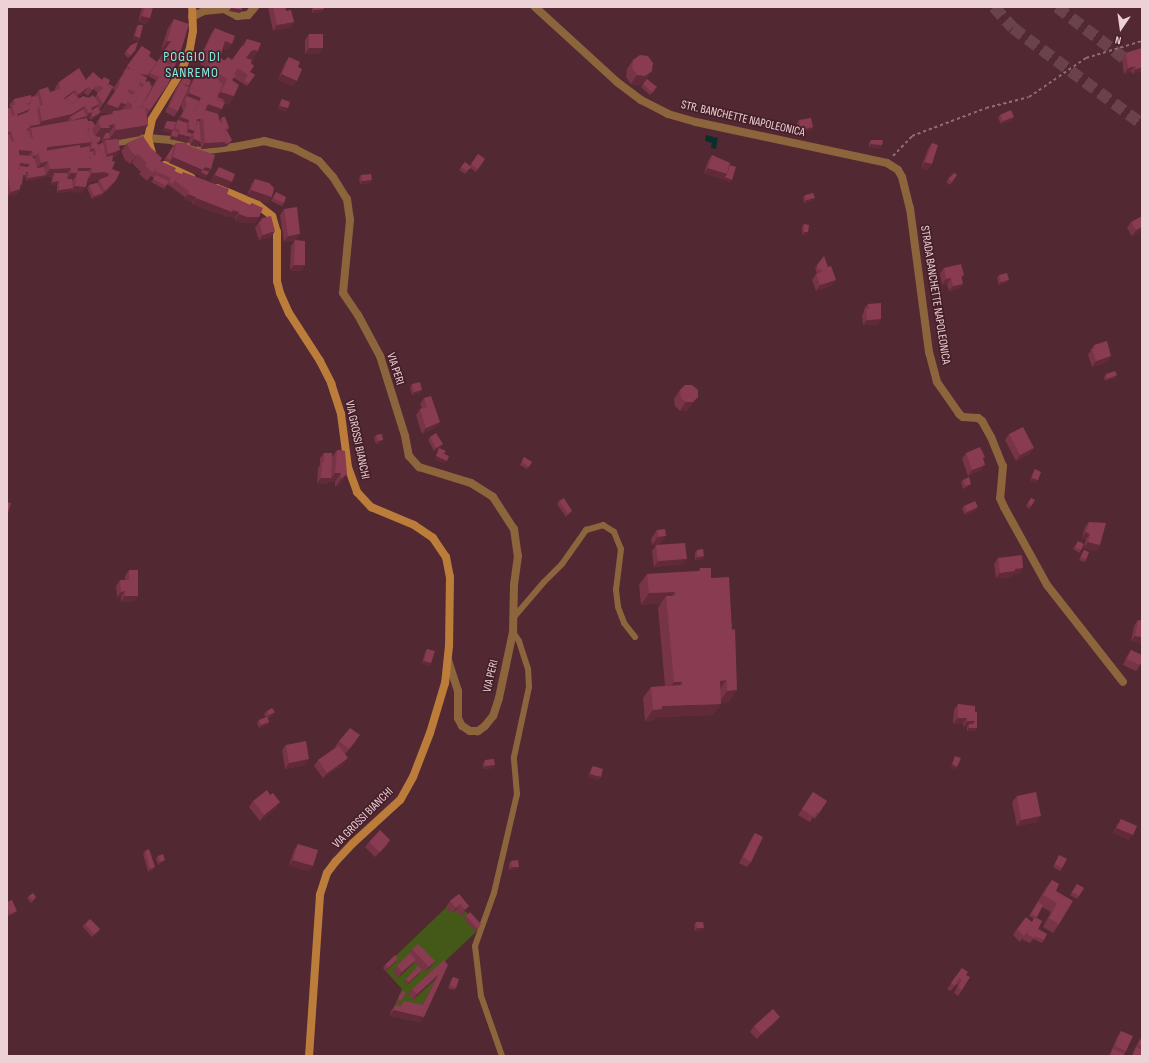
<!DOCTYPE html>
<html>
<head>
<meta charset="utf-8">
<style>
  body { margin:0 }
  #map { position:relative; width:1149px; height:1063px; overflow:hidden; background:#522933; font-family:"Sofia Sans Condensed",sans-serif }
  div>[style] { position:absolute }
  .green>* { inset:0; background:#445918 }
  .water>* { inset:0; background:#082f2b }
  .highway-tunnel>* { height:12px; margin-top:-6px; transform-origin:0; background:repeating-linear-gradient(90deg,#69424b 0 12px,transparent 0 18px) }
  .path>* { height:2px; margin-top:-1px; transform-origin:0; background:repeating-linear-gradient(90deg,#906c74 0 3px,transparent 0 6px) }
  .lane>* { height:6px; margin:-3px; padding:0 3px; transform-origin:3px; border-radius:3px; background:#8d653d }
  .street>* { height:8px; margin:-4px; padding:0 4px; transform-origin:4px; border-radius:4px; background:#8d653d }
  .secondary>* { height:8px; margin:-4px; padding:0 4px; transform-origin:4px; border-radius:4px; background:#bb7d39 }
  .wall>* { inset:0; background:#763446 }
  .shaded-wall>* { inset:0; background:#602a39 }
  .building>* { inset:0; background:#893c51 }
  span { translate:-50% -50%; white-space:nowrap; text-align:center; line-height:1.15; -webkit-text-stroke:3.5px #461f29; paint-order:stroke }
  .street-label { font-size:12px; color:#ecd1d6 }
  .quarter-label { font-size:14px; color:#84ede1; letter-spacing:1px }
  .frame { position:absolute; inset:0; border:8px solid #ecd1d6; pointer-events:none }
  .north { position:absolute; left:1101px; top:8px; width:40px; height:40px; -webkit-text-stroke:3px #461f29; paint-order:stroke; rotate:193deg; font-size:11px; font-weight:700; line-height:16px; text-align:center; color:#ecd1d6 }
  .north::after { content:''; display:block; margin:auto; width:14px; height:18px; background:#ecd1d6; clip-path:polygon(50% 0,100% 100%,50% 72%,0 100%) }
</style>
</head>
<body>
<div id="map">
  <div class="green">
    <i style="clip-path:polygon(455px 899px,480px 928px,440px 966px,420px 1022px,390px 1016px,402px 989px,383px 968px)"></i>
  </div>
  <div class="water">
    <i style="clip-path:polygon(706px 135px,718px 138px,716px 149px,711px 148px,712px 143px,705px 141px)"></i>
  </div>
  <div class="highway-tunnel">
    <i style="left:994px;top:7px;width:28px;rotate:48deg"></i>
    <i style="left:1013px;top:28px;width:161px;rotate:36.7deg"></i>
    <i style="left:1057px;top:7px;width:107px;rotate:37.4deg"></i>
  </div>
  <div class="path">
    <i style="left:893px;top:156px;width:28px;rotate:-46deg"></i>
    <i style="left:912px;top:136px;width:79px;rotate:-20.7deg"></i>
    <i style="left:986px;top:108px;width:44px;rotate:-14.3deg"></i>
    <i style="left:1029px;top:97px;width:69px;rotate:-34.4deg"></i>
    <i style="left:1086px;top:58px;width:59px;rotate:-16.9deg"></i>
  </div>
  <div class="lane">
    <i style="left:514px;top:617px;width:46px;rotate:-49.4deg"></i>
    <i style="left:544px;top:582px;width:25px;rotate:-45deg"></i>
    <i style="left:562px;top:564px;width:42px;rotate:-54.8deg"></i>
    <i style="left:586px;top:530px;width:18px;rotate:-16deg"></i>
    <i style="left:603px;top:525px;width:13px;rotate:32deg"></i>
    <i style="left:614px;top:532px;width:18px;rotate:68deg"></i>
    <i style="left:621px;top:549px;width:41px;rotate:97deg"></i>
    <i style="left:616px;top:590px;width:17px;rotate:83deg"></i>
    <i style="left:618px;top:607px;width:17px;rotate:69deg"></i>
    <i style="left:624px;top:623px;width:18px;rotate:52deg"></i>
    <i style="left:502px;top:1056px;width:64px;rotate:-109.3deg"></i>
    <i style="left:481px;top:996px;width:50px;rotate:-96.8deg"></i>
    <i style="left:475px;top:946px;width:56px;rotate:-70.3deg"></i>
    <i style="left:494px;top:893px;width:102px;rotate:-76.9deg"></i>
    <i style="left:517px;top:794px;width:37px;rotate:-95deg"></i>
    <i style="left:514px;top:757px;width:72px;rotate:-77.9deg"></i>
    <i style="left:529px;top:687px;width:18px;rotate:-93deg"></i>
    <i style="left:528px;top:669px;width:29px;rotate:-108deg"></i>
    <i style="left:519px;top:641px;width:11px;rotate:-124deg"></i>
  </div>
  <div class="street">
    <i style="left:535px;top:7px;width:111px;rotate:42.4deg"></i>
    <i style="left:617px;top:82px;width:30px;rotate:37deg"></i>
    <i style="left:641px;top:100px;width:30px;rotate:27deg"></i>
    <i style="left:668px;top:114px;width:29px;rotate:16deg"></i>
    <i style="left:696px;top:122px;width:195px;rotate:12.1deg"></i>
    <i style="left:887px;top:163px;width:13px;rotate:32deg"></i>
    <i style="left:898px;top:170px;width:8px;rotate:60deg"></i>
    <i style="left:902px;top:177px;width:32px;rotate:76deg"></i>
    <i style="left:910px;top:208px;width:145px;rotate:82.5deg"></i>
    <i style="left:929px;top:352px;width:31px;rotate:75deg"></i>
    <i style="left:937px;top:382px;width:39px;rotate:55deg"></i>
    <i style="left:959px;top:414px;width:5px;rotate:37deg"></i>
    <i style="left:963px;top:417px;width:15px;rotate:4deg"></i>
    <i style="left:978px;top:418px;width:5px;rotate:37deg"></i>
    <i style="left:982px;top:421px;width:18px;rotate:61deg"></i>
    <i style="left:991px;top:437px;width:31px;rotate:68deg"></i>
    <i style="left:1003px;top:466px;width:32px;rotate:95deg"></i>
    <i style="left:1000px;top:498px;width:10px;rotate:66deg"></i>
    <i style="left:1004px;top:507px;width:89px;rotate:61.1deg"></i>
    <i style="left:1047px;top:585px;width:123px;rotate:51.9deg"></i>
    <i style="left:192px;top:17px;width:13px;rotate:-27deg"></i>
    <i style="left:204px;top:11px;width:20px;rotate:-6deg"></i>
    <i style="left:224px;top:9px;width:15px;rotate:28deg"></i>
    <i style="left:237px;top:16px;width:11px;rotate:-5deg"></i>
    <i style="left:248px;top:15px;width:11px;rotate:-49deg"></i>
    <i style="left:108px;top:143px;width:40px;rotate:-7.1deg"></i>
    <i style="left:148px;top:138px;width:23px;rotate:5deg"></i>
    <i style="left:171px;top:140px;width:31px;rotate:21deg"></i>
    <i style="left:200px;top:151px;width:34px;rotate:-7deg"></i>
    <i style="left:234px;top:147px;width:31px;rotate:-11deg"></i>
    <i style="left:264px;top:141px;width:32px;rotate:14deg"></i>
    <i style="left:295px;top:149px;width:27px;rotate:27deg"></i>
    <i style="left:319px;top:161px;width:21px;rotate:49deg"></i>
    <i style="left:333px;top:177px;width:26px;rotate:58deg"></i>
    <i style="left:347px;top:199px;width:21px;rotate:82deg"></i>
    <i style="left:350px;top:220px;width:73px;rotate:95.5deg"></i>
    <i style="left:343px;top:293px;width:27px;rotate:56deg"></i>
    <i style="left:358px;top:315px;width:47px;rotate:61.8deg"></i>
    <i style="left:380px;top:356px;width:84px;rotate:72.6deg"></i>
    <i style="left:405px;top:436px;width:20px;rotate:79deg"></i>
    <i style="left:409px;top:456px;width:15px;rotate:48deg"></i>
    <i style="left:419px;top:467px;width:54px;rotate:17.1deg"></i>
    <i style="left:471px;top:483px;width:26px;rotate:32deg"></i>
    <i style="left:493px;top:497px;width:38px;rotate:57deg"></i>
    <i style="left:514px;top:529px;width:27px;rotate:82deg"></i>
    <i style="left:518px;top:556px;width:29px;rotate:98deg"></i>
    <i style="left:514px;top:585px;width:47px;rotate:91.2deg"></i>
    <i style="left:513px;top:632px;width:67px;rotate:102deg"></i>
    <i style="left:499px;top:698px;width:19px;rotate:108deg"></i>
    <i style="left:493px;top:716px;width:13px;rotate:129deg"></i>
    <i style="left:485px;top:726px;width:9px;rotate:144deg"></i>
    <i style="left:478px;top:731px;width:8px;rotate:180deg"></i>
    <i style="left:470px;top:731px;width:9px;rotate:-148deg"></i>
    <i style="left:462px;top:726px;width:9px;rotate:-117deg"></i>
    <i style="left:458px;top:718px;width:27px;rotate:-90deg"></i>
    <i style="left:458px;top:691px;width:32px;rotate:-108deg"></i>
  </div>
  <div class="secondary">
    <i style="left:152px;top:153px;width:16px;rotate:-105deg"></i>
    <i style="left:148px;top:138px;width:19px;rotate:-78deg"></i>
    <i style="left:152px;top:119px;width:57px;rotate:-58.5deg"></i>
    <i style="left:182px;top:70px;width:23px;rotate:-70deg"></i>
    <i style="left:190px;top:48px;width:17px;rotate:-80deg"></i>
    <i style="left:193px;top:31px;width:24px;rotate:-92deg"></i>
    <i style="left:165px;top:165px;width:29px;rotate:25deg"></i>
    <i style="left:218px;top:188px;width:43px;rotate:23deg"></i>
    <i style="left:258px;top:205px;width:18px;rotate:38deg"></i>
    <i style="left:272px;top:216px;width:17px;rotate:73deg"></i>
    <i style="left:277px;top:232px;width:49px;rotate:90deg"></i>
    <i style="left:277px;top:281px;width:12px;rotate:76deg"></i>
    <i style="left:280px;top:293px;width:22px;rotate:66deg"></i>
    <i style="left:289px;top:313px;width:57px;rotate:57.1deg"></i>
    <i style="left:320px;top:361px;width:25px;rotate:63deg"></i>
    <i style="left:331px;top:383px;width:33px;rotate:72deg"></i>
    <i style="left:341px;top:414px;width:53px;rotate:82.5deg"></i>
    <i style="left:348px;top:467px;width:27px;rotate:70deg"></i>
    <i style="left:357px;top:492px;width:21px;rotate:47deg"></i>
    <i style="left:371px;top:507px;width:47px;rotate:22.7deg"></i>
    <i style="left:414px;top:525px;width:23px;rotate:34deg"></i>
    <i style="left:433px;top:538px;width:23px;rotate:56deg"></i>
    <i style="left:446px;top:557px;width:20px;rotate:79deg"></i>
    <i style="left:450px;top:577px;width:69px;rotate:90.8deg"></i>
    <i style="left:449px;top:646px;width:37px;rotate:96deg"></i>
    <i style="left:445px;top:683px;width:52px;rotate:106.7deg"></i>
    <i style="left:430px;top:733px;width:47px;rotate:111.1deg"></i>
    <i style="left:413px;top:777px;width:26px;rotate:119deg"></i>
    <i style="left:400px;top:800px;width:64px;rotate:137.5deg"></i>
    <i style="left:353px;top:843px;width:25px;rotate:133deg"></i>
    <i style="left:336px;top:861px;width:15px;rotate:127deg"></i>
    <i style="left:327px;top:873px;width:23px;rotate:108deg"></i>
    <i style="left:320px;top:895px;width:161px;rotate:93.9deg"></i>
  </div>
  <div class="wall">
    <i style="clip-path:polygon(142px 7px,153px 7px,150px 18px,146px 24px,138px 22px)"></i>
    <i style="clip-path:polygon(268px 7px,285px 7px,286px 11px,294px 22px,290px 27px,273px 31px)"></i>
    <i style="clip-path:polygon(312px 7px,324px 7px,322px 12px,312px 13px)"></i>
    <i style="clip-path:polygon(evenodd,174px 19px,179px 57px,177px 60px,168px 84px,147px 115px,148px 125px,140px 136px,119px 140px,116px 156px,113px 157px,112px 161px,112px 169px,116px 180px,112px 186px,101px 196px,92px 199px,87px 188px,89px 185px,97px 183px,99px 181px,98px 180px,87px 182px,82px 193px,71px 191px,57px 193px,57px 184px,51px 185px,52px 177px,44px 177px,26px 181px,26px 176px,22px 180px,22px 184px,20px 188px,20px 189px,16px 195px,7px 197px,7px 109px,10px 108px,10px 104px,14px 99px,35px 96px,35px 95px,39px 90px,50px 92px,55px 91px,55px 88px,59px 82px,86px 80px,102px 80px,103px 104px,99px 110px,99px 115px,91px 120px,89px 117px,86px 119px,88px 121px,95px 125px,101px 116px,108px 115px,101px 112px,115px 91px,113px 89px,124px 72px,123px 72px,142px 46px,149px 56px,147px 78px,145px 82px,145px 100px,156px 80px,148px 76px,165px 50px,161px 50px,168px 28px,174px 19px,93px 89px,98px 93px,95px 97px,79px 98px,78px 97px,84px 93px,88px 96px,93px 89px,174px 19px,117px 108px,122px 110px,116px 111px,117px 108px,174px 19px,68px 120px,69px 121px,45px 125px,68px 120px,174px 19px,100px 139px,102px 139px,102px 142px,103px 142px,98px 145px,97px 143px,99px 143px,100px 139px)"></i>
    <i style="clip-path:polygon(138px 25px,140px 38px,138px 41px,133px 39px,136px 28px)"></i>
    <i style="clip-path:polygon(215px 28px,228px 50px,223px 48px,220px 57px,223px 60px,232px 60px,247px 39px,258px 51px,252px 60px,248px 59px,251px 63px,250px 72px,255px 75px,247px 86px,234px 78px,232px 80px,234px 96px,228px 105px,224px 103px,222px 109px,218px 114px,219px 121px,222px 117px,229px 128px,227px 131px,232px 140px,227px 146px,222px 147px,201px 149px,200px 142px,197px 147px,190px 145px,190px 142px,188px 141px,187px 143px,170px 139px,171px 133px,163px 131px,165px 124px,167px 121px,176px 122px,178px 120px,183px 111px,181px 105px,185px 97px,191px 83px,195px 77px,205px 71px,207px 68px,200px 64px,204px 57px,201px 55px,211px 34px)"></i>
    <i style="clip-path:polygon(309px 34px,319px 54px,305px 54px,305px 40px)"></i>
    <i style="clip-path:polygon(131px 45px,133px 54px,128px 58px,124px 54px)"></i>
    <i style="clip-path:polygon(1142px 48px,1142px 71px,1132px 74px,1131px 71px,1124px 74px,1122px 59px,1126px 53px)"></i>
    <i style="clip-path:polygon(289px 57px,293px 86px,278px 80px,285px 63px)"></i>
    <i style="clip-path:polygon(633px 60px,646px 80px,639px 85px,631px 84px,626px 77px,627px 69px)"></i>
    <i style="clip-path:polygon(184px 77px,178px 111px,174px 117px,165px 112px,176px 88px)"></i>
    <i style="clip-path:polygon(643px 84px,655px 90px,650px 95px,641px 87px)"></i>
    <i style="clip-path:polygon(282px 99px,286px 111px,278px 109px,280px 102px)"></i>
    <i style="clip-path:polygon(1000px 115px,1012px 120px,1001px 124px,998px 118px)"></i>
    <i style="clip-path:polygon(799px 120px,813px 127px,811px 130px,799px 132px,797px 123px)"></i>
    <i style="clip-path:polygon(871px 140px,882px 145px,880px 148px,869px 147px,869px 143px)"></i>
    <i style="clip-path:polygon(127px 143px,160px 161px,174px 171px,181px 174px,227px 194px,250px 205px,252px 203px,259px 217px,255px 223px,243px 223px,235px 220px,235px 218px,229px 216px,228px 217px,192px 204px,192px 202px,184px 199px,185px 197px,167px 184px,164px 189px,151px 182px,154px 178px,151px 176px,147px 181px,139px 174px,141px 172px,132px 163px,130px 164px,125px 160px,121px 151px)"></i>
    <i style="clip-path:polygon(176px 143px,187px 145px,209px 172px,205px 178px,164px 160px)"></i>
    <i style="clip-path:polygon(932px 143px,928px 170px,921px 168px,928px 149px)"></i>
    <i style="clip-path:polygon(478px 154px,485px 159px,476px 172px,470px 168px,465px 174px,459px 170px,465px 162px,470px 166px)"></i>
    <i style="clip-path:polygon(712px 155px,730px 182px,704px 173px,708px 161px)"></i>
    <i style="clip-path:polygon(219px 167px,228px 188px,211px 181px,215px 173px)"></i>
    <i style="clip-path:polygon(954px 173px,957px 175px,950px 185px,946px 182px)"></i>
    <i style="clip-path:polygon(361px 175px,370px 183px,360px 184px,359px 178px)"></i>
    <i style="clip-path:polygon(255px 179px,272px 197px,268px 203px,247px 196px,251px 185px)"></i>
    <i style="clip-path:polygon(276px 192px,284px 203px,282px 206px,271px 201px)"></i>
    <i style="clip-path:polygon(805px 195px,813px 200px,804px 203px,803px 198px)"></i>
    <i style="clip-path:polygon(284px 209px,296px 240px,284px 242px,280px 215px)"></i>
    <i style="clip-path:polygon(262px 218px,271px 237px,259px 240px,255px 228px)"></i>
    <i style="clip-path:polygon(1131px 222px,1142px 230px,1132px 236px,1127px 228px)"></i>
    <i style="clip-path:polygon(804px 224px,808px 232px,806px 235px,802px 235px,802px 227px)"></i>
    <i style="clip-path:polygon(295px 240px,305px 265px,301px 271px,290px 270px,291px 246px)"></i>
    <i style="clip-path:polygon(824px 256px,832px 285px,816px 291px,812px 280px,816px 274px,817px 274px,815px 268px)"></i>
    <i style="clip-path:polygon(944px 268px,964px 275px,961px 278px,959px 289px,949px 291px,947px 284px,942px 285px,940px 273px)"></i>
    <i style="clip-path:polygon(999px 275px,1007px 282px,999px 285px,997px 278px)"></i>
    <i style="clip-path:polygon(868px 304px,881px 319px,877px 325px,863px 325px,862px 315px,864px 312px,864px 309px)"></i>
    <i style="clip-path:polygon(1094px 345px,1107px 362px,1092px 367px,1088px 355px,1090px 352px,1090px 351px)"></i>
    <i style="clip-path:polygon(1106px 374px,1117px 375px,1115px 378px,1105px 381px,1104px 377px)"></i>
    <i style="clip-path:polygon(412px 384px,420px 393px,412px 395px,410px 387px)"></i>
    <i style="clip-path:polygon(680px 390px,692px 405px,687px 411px,680px 411px,675px 406px,674px 399px)"></i>
    <i style="clip-path:polygon(424px 398px,440px 422px,436px 427px,422px 434px,416px 415px,420px 409px,422px 408px,420px 404px)"></i>
    <i style="clip-path:polygon(1009px 434px,1030px 454px,1016px 461px,1005px 440px)"></i>
    <i style="clip-path:polygon(376px 435px,381px 443px,376px 444px,374px 438px)"></i>
    <i style="clip-path:polygon(430px 437px,443px 444px,441px 447px,434px 451px,428px 440px)"></i>
    <i style="clip-path:polygon(337px 450px,345px 451px,341px 482px,335px 487px,335px 482px,329px 481px,327px 484px,317px 483px,318px 468px,320px 465px,320px 458px,324px 453px,332px 457px)"></i>
    <i style="clip-path:polygon(966px 453px,983px 460px,981px 470px,968px 476px,962px 459px)"></i>
    <i style="clip-path:polygon(524px 457px,532px 462px,527px 469px,520px 465px)"></i>
    <i style="clip-path:polygon(1035px 469px,1036px 483px,1030px 481px,1033px 472px)"></i>
    <i style="clip-path:polygon(963px 480px,971px 484px,969px 486px,963px 489px,961px 482px)"></i>
    <i style="clip-path:polygon(1031px 498px,1035px 500px,1029px 509px,1026px 506px)"></i>
    <i style="clip-path:polygon(559px 501px,570px 514px,566px 517px,557px 504px)"></i>
    <i style="clip-path:polygon(964px 506px,976px 510px,965px 515px,962px 509px)"></i>
    <i style="clip-path:polygon(1089px 522px,1100px 545px,1096px 551px,1084px 548px,1086px 539px,1082px 538px,1085px 527px)"></i>
    <i style="clip-path:polygon(657px 530px,660px 544px,652px 545px,651px 539px)"></i>
    <i style="clip-path:polygon(1078px 541px,1081px 550px,1079px 553px,1073px 549px)"></i>
    <i style="clip-path:polygon(656px 545px,683px 564px,654px 567px,652px 551px)"></i>
    <i style="clip-path:polygon(697px 550px,704px 556px,702px 559px,695px 560px,695px 553px)"></i>
    <i style="clip-path:polygon(1084px 550px,1086px 560px,1084px 562px,1079px 560px,1082px 553px)"></i>
    <i style="clip-path:polygon(998px 558px,1019px 574px,1013px 574px,1011px 577px,996px 578px,994px 564px)"></i>
    <i style="clip-path:polygon(700px 568px,711px 578px,729px 702px,721px 702px,721px 704px,713px 715px,656px 717px,654px 720px,645px 721px,643px 698px,651px 687px,665px 686px,658px 608px,661px 603px,641px 605px,639px 585px,647px 574px,699px 571px)"></i>
    <i style="clip-path:polygon(129px 570px,138px 596px,134px 601px,121px 602px,121px 597px,117px 597px,116px 586px,120px 580px,125px 580px,125px 576px)"></i>
    <i style="clip-path:polygon(1138px 620px,1142px 621px,1142px 644px,1131px 641px,1134px 626px)"></i>
    <i style="clip-path:polygon(427px 649px,431px 663px,429px 666px,422px 664px,425px 652px)"></i>
    <i style="clip-path:polygon(1131px 650px,1140px 665px,1136px 671px,1123px 665px,1127px 656px)"></i>
    <i style="clip-path:polygon(958px 704px,975px 712px,977px 728px,975px 731px,967px 731px,967px 727px,963px 727px,963px 724px,953px 724px,954px 710px)"></i>
    <i style="clip-path:polygon(267px 711px,275px 712px,273px 715px,268px 718px,269px 722px,267px 725px,259px 728px,257px 723px,259px 720px,266px 717px,264px 714px)"></i>
    <i style="clip-path:polygon(339px 741px,356px 741px,345px 754px,344px 764px,323px 778px,314px 766px,318px 760px,336px 747px,335px 747px)"></i>
    <i style="clip-path:polygon(286px 745px,305px 765px,285px 769px,282px 750px)"></i>
    <i style="clip-path:polygon(485px 760px,493px 768px,483px 769px,483px 763px)"></i>
    <i style="clip-path:polygon(593px 766px,599px 780px,588px 777px,591px 769px)"></i>
    <i style="clip-path:polygon(813px 792px,827px 801px,815px 819px,813px 817px,810px 822px,798px 815px)"></i>
    <i style="clip-path:polygon(270px 795px,280px 802px,276px 808px,260px 821px,249px 807px,253px 801px)"></i>
    <i style="clip-path:polygon(1017px 796px,1037px 822px,1017px 826px,1012px 802px)"></i>
    <i style="clip-path:polygon(1121px 819px,1129px 840px,1113px 833px,1117px 825px)"></i>
    <i style="clip-path:polygon(755px 833px,751px 862px,747px 867px,739px 863px,751px 839px)"></i>
    <i style="clip-path:polygon(390px 840px,386px 846px,375px 857px,365px 847px,369px 842px)"></i>
    <i style="clip-path:polygon(298px 844px,309px 871px,289px 866px,294px 850px)"></i>
    <i style="clip-path:polygon(145px 851px,153px 870px,148px 872px,143px 854px)"></i>
    <i style="clip-path:polygon(1059px 855px,1062px 868px,1060px 871px,1053px 867px)"></i>
    <i style="clip-path:polygon(158px 856px,163px 862px,158px 865px,156px 859px)"></i>
    <i style="clip-path:polygon(511px 861px,517px 869px,509px 870px,509px 864px)"></i>
    <i style="clip-path:polygon(1052px 880px,1056px 891px,1059px 924px,1053px 933px,1043px 927px,1051px 912px,1042px 907px,1036px 918px,1038px 929px,1044px 940px,1042px 943px,1033px 939px,1030px 943px,1023px 940px,1023px 938px,1020px 942px,1013px 935px,1017px 929px,1032px 922px,1034px 919px,1029px 916px,1046px 888px)"></i>
    <i style="clip-path:polygon(1077px 884px,1084px 888px,1077px 899px,1070px 895px)"></i>
    <i style="clip-path:polygon(459px 894px,465px 912px,461px 916px,456px 910px,452px 914px,446px 907px,450px 901px)"></i>
    <i style="clip-path:polygon(29px 896px,36px 897px,34px 900px,31px 903px,27px 898px)"></i>
    <i style="clip-path:polygon(7px 902px,15px 914px,8px 916px,7px 914px)"></i>
    <i style="clip-path:polygon(466px 916px,481px 924px,479px 927px,475px 931px,464px 919px)"></i>
    <i style="clip-path:polygon(696px 922px,704px 928px,702px 930px,695px 931px,694px 925px)"></i>
    <i style="clip-path:polygon(85px 924px,100px 929px,98px 932px,92px 937px,82px 926px)"></i>
    <i style="clip-path:polygon(412px 949px,431px 967px,425px 972px,414px 962px,412px 965px,398px 978px,393px 972px,397px 966px,408px 955px)"></i>
    <i style="clip-path:polygon(444px 960px,424px 1017px,420px 1022px,390px 1016px,391px 1011px,395px 1005px,400px 1006px,404px 1001px,422px 1005px,435px 980px,413px 1000px,408px 995px,412px 989px)"></i>
    <i style="clip-path:polygon(396px 962px,386px 971px,383px 968px,385px 965px)"></i>
    <i style="clip-path:polygon(962px 968px,966px 975px,962px 990px,958px 996px,954px 993px,958px 985px,956px 984px,951px 991px,947px 989px)"></i>
    <i style="clip-path:polygon(422px 970px,420px 973px,407px 985px,404px 982px,406px 979px)"></i>
    <i style="clip-path:polygon(453px 977px,456px 988px,454px 990px,448px 988px,451px 980px)"></i>
    <i style="clip-path:polygon(402px 991px,401px 1001px,399px 1003px,396px 1002px)"></i>
    <i style="clip-path:polygon(776px 1022px,757px 1039px,750px 1032px,754px 1026px)"></i>
    <i style="clip-path:polygon(1121px 1031px,1126px 1051px,1123px 1056px,1109px 1056px,1117px 1037px)"></i>
    <i style="clip-path:polygon(1142px 1036px,1142px 1056px,1132px 1056px,1134px 1050px)"></i>
  </div>
  <div class="shaded-wall">
    <i style="clip-path:polygon(167px 7px,181px 7px,179px 8px,167px 8px)"></i>
    <i style="clip-path:polygon(201px 7px,219px 7px,219px 8px)"></i>
    <i style="clip-path:polygon(231px 8px,242px 10px,240px 13px,229px 11px)"></i>
    <i style="clip-path:polygon(324px 9px,322px 12px,312px 13px,314px 10px)"></i>
    <i style="clip-path:polygon(142px 16px,150px 18px,146px 24px,138px 22px)"></i>
    <i style="clip-path:polygon(294px 22px,290px 27px,273px 31px,277px 25px)"></i>
    <i style="clip-path:polygon(135px 36px,140px 38px,138px 41px,133px 39px)"></i>
    <i style="clip-path:polygon(167px 41px,171px 41px,165px 50px,161px 50px)"></i>
    <i style="clip-path:polygon(225px 41px,232px 44px,228px 50px,221px 47px)"></i>
    <i style="clip-path:polygon(309px 48px,323px 48px,319px 54px,305px 54px)"></i>
    <i style="clip-path:polygon(254px 50px,258px 51px,252px 60px,248px 59px,244px 60px,251px 51px)"></i>
    <i style="clip-path:polygon(1135px 66px,1131px 71px,1124px 74px,1128px 68px)"></i>
    <i style="clip-path:polygon(1142px 67px,1142px 71px,1132px 74px,1136px 69px)"></i>
    <i style="clip-path:polygon(652px 71px,646px 80px,639px 85px,631px 84px,637px 75px)"></i>
    <i style="clip-path:polygon(137px 73px,148px 75px,144px 81px)"></i>
    <i style="clip-path:polygon(282px 74px,297px 81px,293px 86px,278px 80px)"></i>
    <i style="clip-path:polygon(88px 87px,84px 93px,75px 100px,79px 94px)"></i>
    <i style="clip-path:polygon(75px 90px,71px 96px,63px 102px,64px 98px)"></i>
    <i style="clip-path:polygon(190px 91px,201px 98px,195px 107px,185px 99px)"></i>
    <i style="clip-path:polygon(221px 92px,234px 96px,228px 105px,215px 100px)"></i>
    <i style="clip-path:polygon(121px 102px,126px 104px,122px 110px,117px 108px,112px 116px,113px 114px,113px 111px,110px 116px,101px 112px,107px 104px)"></i>
    <i style="clip-path:polygon(99px 104px,95px 110px,90px 112px,91px 108px)"></i>
    <i style="clip-path:polygon(208px 104px,222px 109px,216px 117px,202px 113px)"></i>
    <i style="clip-path:polygon(85px 106px,81px 112px,70px 117px,68px 120px,38px 127px,30px 128px,26px 134px,17px 128px,40px 124px,42px 121px)"></i>
    <i style="clip-path:polygon(280px 106px,288px 108px,286px 111px,278px 109px)"></i>
    <i style="clip-path:polygon(30px 109px,25px 115px,15px 119px,17px 114px)"></i>
    <i style="clip-path:polygon(93px 112px,89px 118px,71px 123px,73px 120px,87px 116px,89px 113px)"></i>
    <i style="clip-path:polygon(101px 112px,99px 115px,91px 120px,93px 117px)"></i>
    <i style="clip-path:polygon(181px 117px,189px 120px,183px 129px,175px 126px)"></i>
    <i style="clip-path:polygon(1014px 117px,1012px 120px,1001px 124px,1003px 121px)"></i>
    <i style="clip-path:polygon(197px 119px,201px 119px,195px 127px)"></i>
    <i style="clip-path:polygon(115px 124px,107px 136px,104px 136px,102px 139px,93px 139px,101px 128px)"></i>
    <i style="clip-path:polygon(148px 125px,140px 136px,105px 142px,105px 140px,102px 142px,104px 139px,110px 138px,116px 130px)"></i>
    <i style="clip-path:polygon(813px 127px,811px 130px,799px 132px,801px 130px)"></i>
    <i style="clip-path:polygon(165px 128px,173px 130px,171px 133px,163px 131px)"></i>
    <i style="clip-path:polygon(189px 129px,195px 131px,187px 143px,175px 140px,179px 134px,185px 135px)"></i>
    <i style="clip-path:polygon(11px 131px,7px 137px,7px 133px)"></i>
    <i style="clip-path:polygon(172px 136px,177px 137px,175px 140px,170px 139px)"></i>
    <i style="clip-path:polygon(194px 139px,201px 142px,197px 147px,190px 145px)"></i>
    <i style="clip-path:polygon(232px 140px,227px 146px,222px 147px,201px 149px,205px 143px)"></i>
    <i style="clip-path:polygon(93px 142px,88px 148px,47px 152px,47px 147px)"></i>
    <i style="clip-path:polygon(871px 144px,882px 145px,880px 148px,869px 147px)"></i>
    <i style="clip-path:polygon(95px 148px,89px 157px,86px 157px,92px 149px)"></i>
    <i style="clip-path:polygon(19px 150px,32px 151px,28px 156px,15px 156px)"></i>
    <i style="clip-path:polygon(120px 150px,116px 156px,104px 160px,108px 154px)"></i>
    <i style="clip-path:polygon(138px 154px,132px 163px,130px 164px,136px 156px)"></i>
    <i style="clip-path:polygon(37px 155px,33px 160px,31px 158px,33px 156px)"></i>
    <i style="clip-path:polygon(173px 157px,205px 167px,211px 169px,205px 178px,169px 163px)"></i>
    <i style="clip-path:polygon(48px 161px,42px 170px,35px 171px,41px 163px)"></i>
    <i style="clip-path:polygon(925px 162px,932px 164px,928px 170px,921px 168px)"></i>
    <i style="clip-path:polygon(20px 163px,30px 164px,26px 170px,18px 169px)"></i>
    <i style="clip-path:polygon(71px 168px,65px 176px,44px 177px,26px 181px,28px 178px,46px 175px,50px 169px)"></i>
    <i style="clip-path:polygon(78px 168px,91px 168px,85px 176px,76px 176px,71px 182px,65px 182px,71px 173px)"></i>
    <i style="clip-path:polygon(708px 168px,727px 174px,723px 180px,704px 173px)"></i>
    <i style="clip-path:polygon(28px 172px,22px 181px,15px 176px)"></i>
    <i style="clip-path:polygon(104px 172px,110px 174px,104px 182px,98px 180px,86px 182px,88px 178px,90px 176px,92px 173px)"></i>
    <i style="clip-path:polygon(215px 175px,232px 182px,228px 188px,211px 181px)"></i>
    <i style="clip-path:polygon(725px 177px,732px 180px,730px 182px,723px 180px)"></i>
    <i style="clip-path:polygon(116px 180px,112px 186px,101px 196px,92px 199px,94px 196px,103px 193px)"></i>
    <i style="clip-path:polygon(372px 180px,370px 183px,360px 184px,362px 181px)"></i>
    <i style="clip-path:polygon(59px 181px,57px 184px,51px 185px,53px 182px)"></i>
    <i style="clip-path:polygon(22px 184px,16px 195px,7px 197px,11px 192px,20px 185px)"></i>
    <i style="clip-path:polygon(75px 186px,86px 187px,82px 193px,71px 192px)"></i>
    <i style="clip-path:polygon(73px 188px,71px 191px,57px 193px,59px 190px)"></i>
    <i style="clip-path:polygon(251px 190px,272px 197px,268px 203px,247px 196px)"></i>
    <i style="clip-path:polygon(188px 194px,196px 197px,192px 202px,184px 199px)"></i>
    <i style="clip-path:polygon(196px 198px,233px 210px,239px 212px,235px 218px,229px 216px,228px 217px,192px 204px)"></i>
    <i style="clip-path:polygon(815px 198px,813px 200px,804px 203px,806px 200px)"></i>
    <i style="clip-path:polygon(239px 214px,259px 217px,255px 223px,243px 223px,235px 220px)"></i>
    <i style="clip-path:polygon(1142px 227px,1142px 230px,1132px 236px,1136px 230px)"></i>
    <i style="clip-path:polygon(275px 231px,271px 237px,259px 240px,263px 235px)"></i>
    <i style="clip-path:polygon(804px 232px,808px 232px,806px 235px,802px 235px)"></i>
    <i style="clip-path:polygon(300px 234px,296px 240px,284px 242px,288px 236px)"></i>
    <i style="clip-path:polygon(294px 265px,305px 265px,301px 271px,290px 270px)"></i>
    <i style="clip-path:polygon(951px 278px,947px 284px,942px 285px,946px 279px)"></i>
    <i style="clip-path:polygon(836px 280px,832px 285px,816px 291px,820px 285px)"></i>
    <i style="clip-path:polygon(1009px 280px,1007px 282px,999px 285px,1001px 282px)"></i>
    <i style="clip-path:polygon(963px 284px,959px 289px,949px 291px,953px 286px)"></i>
    <i style="clip-path:polygon(881px 319px,877px 325px,863px 325px,867px 320px)"></i>
    <i style="clip-path:polygon(1111px 356px,1107px 362px,1092px 367px,1096px 361px)"></i>
    <i style="clip-path:polygon(1117px 375px,1115px 378px,1105px 381px,1107px 379px)"></i>
    <i style="clip-path:polygon(422px 390px,420px 393px,412px 395px,414px 392px)"></i>
    <i style="clip-path:polygon(698px 397px,692px 405px,687px 411px,680px 411px,686px 402px)"></i>
    <i style="clip-path:polygon(440px 422px,436px 427px,422px 434px,426px 428px)"></i>
    <i style="clip-path:polygon(383px 440px,381px 443px,376px 444px,378px 441px)"></i>
    <i style="clip-path:polygon(443px 444px,441px 447px,434px 451px,436px 448px)"></i>
    <i style="clip-path:polygon(1034px 448px,1030px 454px,1016px 461px,1020px 455px)"></i>
    <i style="clip-path:polygon(436px 456px,447px 461px,445px 464px,434px 459px)"></i>
    <i style="clip-path:polygon(985px 465px,981px 470px,968px 476px,972px 470px)"></i>
    <i style="clip-path:polygon(335px 473px,341px 473px,335px 482px,329px 482px)"></i>
    <i style="clip-path:polygon(347px 474px,341px 482px,335px 487px,341px 479px)"></i>
    <i style="clip-path:polygon(321px 478px,331px 478px,327px 484px,317px 483px)"></i>
    <i style="clip-path:polygon(1032px 478px,1038px 480px,1036px 483px,1030px 481px)"></i>
    <i style="clip-path:polygon(971px 484px,969px 486px,963px 489px,966px 486px)"></i>
    <i style="clip-path:polygon(978px 507px,976px 510px,965px 515px,967px 512px)"></i>
    <i style="clip-path:polygon(572px 511px,570px 514px,566px 517px,568px 514px)"></i>
    <i style="clip-path:polygon(1086px 532px,1090px 534px,1086px 539px,1082px 538px)"></i>
    <i style="clip-path:polygon(666px 536px,660px 544px,652px 545px,658px 537px)"></i>
    <i style="clip-path:polygon(1088px 542px,1100px 545px,1096px 551px,1084px 548px)"></i>
    <i style="clip-path:polygon(704px 556px,702px 559px,695px 560px,697px 557px)"></i>
    <i style="clip-path:polygon(687px 559px,683px 564px,654px 567px,658px 561px)"></i>
    <i style="clip-path:polygon(1023px 568px,1019px 574px,1013px 574px,1011px 577px,996px 578px,1000px 573px,1015px 569px)"></i>
    <i style="clip-path:polygon(125px 591px,121px 597px,117px 597px,121px 592px)"></i>
    <i style="clip-path:polygon(675px 592px,667px 603px,666px 596px,661px 603px,641px 605px,649px 593px)"></i>
    <i style="clip-path:polygon(125px 596px,138px 596px,134px 601px,121px 602px)"></i>
    <i style="clip-path:polygon(1135px 636px,1142px 637px,1142px 644px,1131px 641px)"></i>
    <i style="clip-path:polygon(424px 661px,431px 663px,429px 666px,422px 664px)"></i>
    <i style="clip-path:polygon(726px 680px,718px 692px,720px 681px)"></i>
    <i style="clip-path:polygon(674px 682px,682px 682px,674px 693px,666px 694px)"></i>
    <i style="clip-path:polygon(737px 690px,729px 702px,719px 703px,727px 691px)"></i>
    <i style="clip-path:polygon(721px 704px,713px 715px,656px 717px,654px 720px,645px 721px,653px 710px,662px 706px)"></i>
    <i style="clip-path:polygon(275px 712px,273px 715px,267px 718px,269px 715px)"></i>
    <i style="clip-path:polygon(958px 718px,967px 718px,963px 724px,953px 724px)"></i>
    <i style="clip-path:polygon(967px 721px,975px 721px,970px 727px,969px 724px,967px 727px,963px 727px)"></i>
    <i style="clip-path:polygon(269px 722px,267px 725px,259px 728px,261px 725px)"></i>
    <i style="clip-path:polygon(969px 728px,977px 728px,975px 731px,967px 731px)"></i>
    <i style="clip-path:polygon(348px 758px,344px 764px,323px 778px,327px 773px)"></i>
    <i style="clip-path:polygon(309px 759px,305px 765px,285px 769px,289px 763px)"></i>
    <i style="clip-path:polygon(952px 764px,957px 767px,955px 770px,950px 767px)"></i>
    <i style="clip-path:polygon(495px 765px,493px 768px,483px 769px,485px 766px)"></i>
    <i style="clip-path:polygon(590px 774px,601px 777px,599px 780px,588px 777px)"></i>
    <i style="clip-path:polygon(280px 802px,276px 808px,260px 821px,264px 815px)"></i>
    <i style="clip-path:polygon(1041px 816px,1037px 822px,1017px 826px,1021px 820px)"></i>
    <i style="clip-path:polygon(1117px 828px,1133px 835px,1129px 840px,1113px 833px)"></i>
    <i style="clip-path:polygon(165px 860px,163px 862px,158px 865px,160px 862px)"></i>
    <i style="clip-path:polygon(293px 860px,313px 866px,309px 871px,289px 866px)"></i>
    <i style="clip-path:polygon(155px 867px,153px 870px,148px 872px,150px 869px)"></i>
    <i style="clip-path:polygon(512px 867px,519px 867px,517px 869px,509px 870px)"></i>
    <i style="clip-path:polygon(460px 904px,456px 910px,452px 914px,456px 908px)"></i>
    <i style="clip-path:polygon(469px 906px,465px 912px,461px 916px,465px 910px)"></i>
    <i style="clip-path:polygon(17px 911px,15px 914px,8px 916px,10px 914px)"></i>
    <i style="clip-path:polygon(697px 928px,704px 928px,702px 930px,695px 931px)"></i>
    <i style="clip-path:polygon(398px 959px,396px 962px,386px 971px,388px 968px)"></i>
    <i style="clip-path:polygon(416px 960px,412px 965px,398px 978px,402px 972px)"></i>
    <i style="clip-path:polygon(435px 961px,431px 967px,425px 972px,429px 967px)"></i>
    <i style="clip-path:polygon(422px 970px,420px 973px,407px 985px,409px 982px)"></i>
    <i style="clip-path:polygon(439px 974px,435px 980px,413px 1000px,417px 994px)"></i>
    <i style="clip-path:polygon(394px 1010px,424px 1017px,420px 1022px,390px 1016px)"></i>
    <i style="clip-path:polygon(780px 1017px,776px 1022px,757px 1039px,761px 1034px)"></i>
  </div>
  <div class="building">
    <i style="clip-path:polygon(145px 7px,153px 7px,150px 18px,142px 16px)"></i>
    <i style="clip-path:polygon(231px 7px,242px 7px,242px 10px,231px 8px)"></i>
    <i style="clip-path:polygon(273px 7px,285px 7px,286px 11px,291px 10px,294px 22px,277px 25px)"></i>
    <i style="clip-path:polygon(314px 7px,324px 7px,324px 9px,314px 10px)"></i>
    <i style="clip-path:polygon(174px 19px,189px 24px,179px 57px,172px 53px,169px 57px,163px 53px,171px 41px,167px 41px)"></i>
    <i style="clip-path:polygon(138px 25px,143px 25px,140px 38px,135px 36px)"></i>
    <i style="clip-path:polygon(215px 28px,235px 36px,232px 44px,225px 41px,220px 57px,223px 60px,225px 60px,214px 73px,207px 68px,211px 62px,204px 59px,208px 51px,205px 49px)"></i>
    <i style="clip-path:polygon(309px 34px,323px 34px,323px 48px,309px 48px)"></i>
    <i style="clip-path:polygon(247px 39px,261px 43px,258px 51px,254px 50px,251px 51px,246px 58px,252px 60px,251px 63px,254px 66px,248px 75px,238px 68px,234px 74px,232px 80px,239px 85px,234px 96px,221px 92px,227px 79px,215px 71px,228px 57px,232px 60px,242px 46px,244px 47px)"></i>
    <i style="clip-path:polygon(138px 42px,135px 51px,130px 55px,126px 51px,131px 45px)"></i>
    <i style="clip-path:polygon(142px 46px,151px 52px,149px 56px,157px 62px,148px 75px,140px 74px,127px 66px)"></i>
    <i style="clip-path:polygon(1142px 48px,1142px 67px,1136px 69px,1135px 66px,1128px 68px,1126px 53px)"></i>
    <i style="clip-path:polygon(640px 55px,648px 56px,653px 63px,652px 71px,645px 76px,637px 75px,632px 68px,633px 60px)"></i>
    <i style="clip-path:polygon(170px 56px,177px 60px,168px 84px,150px 110px,146px 108px,145px 107px,144px 107px,142px 106px,160px 76px,165px 77px,173px 62px,167px 60px)"></i>
    <i style="clip-path:polygon(289px 57px,300px 62px,298px 67px,302px 69px,297px 81px,282px 74px)"></i>
    <i style="clip-path:polygon(159px 59px,171px 65px,165px 77px,160px 76px,159px 77px,150px 73px)"></i>
    <i style="clip-path:polygon(79px 68px,86px 80px,89px 76px,97px 84px,92px 90px,88px 87px,79px 94px,75px 90px,64px 98px,70px 105px,83px 96px,89px 98px,93px 95px,99px 104px,91px 108px,93px 112px,89px 113px,85px 106px,72px 114px,42px 121px,39px 106px,43px 105px,39px 90px,48px 87px,50px 92px,60px 89px,59px 82px)"></i>
    <i style="clip-path:polygon(127px 68px,129px 70px,130px 68px,147px 78px,144px 84px,140px 82px,135px 92px,129px 89px,118px 108px,107px 104px,121px 82px,119px 81px)"></i>
    <i style="clip-path:polygon(202px 69px,219px 80px,207px 74px,197px 91px,191px 88px,189px 91px,195px 77px)"></i>
    <i style="clip-path:polygon(93px 72px,102px 80px,96px 88px,95px 86px,97px 84px,89px 77px)"></i>
    <i style="clip-path:polygon(250px 72px,255px 75px,249px 83px,244px 81px)"></i>
    <i style="clip-path:polygon(207px 74px,220px 81px,212px 98px,225px 102px,222px 109px,208px 104px,201px 119px,197px 119px,195px 131px,189px 129px,189px 120px,181px 117px,185px 109px,194px 112px,201px 98px,189px 93px,191px 88px,197px 91px)"></i>
    <i style="clip-path:polygon(234px 74px,236px 75px,232px 80px,234px 82px,232px 80px)"></i>
    <i style="clip-path:polygon(104px 77px,110px 80px,108px 86px,112px 89px,103px 104px,97px 94px,103px 88px,98px 85px)"></i>
    <i style="clip-path:polygon(184px 77px,191px 80px,189px 86px,180px 83px,179px 85px)"></i>
    <i style="clip-path:polygon(647px 79px,657px 87px,652px 92px,643px 84px)"></i>
    <i style="clip-path:polygon(149px 81px,152px 87px,141px 107px,133px 109px,131px 108px,145px 82px)"></i>
    <i style="clip-path:polygon(219px 82px,223px 84px,217px 97px,224px 100px,223px 101px,212px 98px)"></i>
    <i style="clip-path:polygon(180px 83px,189px 87px,178px 111px,169px 107px)"></i>
    <i style="clip-path:polygon(109px 84px,114px 87px,112px 89px,108px 86px)"></i>
    <i style="clip-path:polygon(139px 85px,142px 87px,133px 105px,127px 102px,126px 104px,121px 103px,127px 92px,133px 95px)"></i>
    <i style="clip-path:polygon(73px 93px,79px 98px,70px 105px,65px 99px)"></i>
    <i style="clip-path:polygon(evenodd,31px 95px,32px 101px,27px 104px,30px 109px,17px 114px,19px 125px,29px 123px,30px 128px,27px 129px,29px 139px,33px 138px,31px 128px,87px 118px,90px 128px,87px 129px,93px 142px,47px 147px,47px 151px,38px 152px,37px 155px,33px 156px,30px 164px,20px 163px,19px 171px,26px 171px,26px 175px,23px 175px,22px 184px,20px 185px,20px 189px,11px 192px,7px 172px,7px 153px,9px 153px,7px 147px,7px 137px,10px 142px,14px 141px,11px 131px,7px 133px,7px 114px,8px 117px,15px 115px,12px 105px,15px 105px,14px 99px,31px 95px,19px 150px,32px 151px,33px 156px,19px 155px,19px 150px)"></i>
    <i style="clip-path:polygon(38px 96px,40px 105px,39px 106px,37px 109px,40px 124px,30px 126px,29px 123px,19px 125px,17px 116px,28px 112px,30px 109px,28px 105px,30px 104px,32px 101px,32px 97px)"></i>
    <i style="clip-path:polygon(187px 96px,199px 101px,194px 112px,185px 109px,183px 112px,187px 105px,185px 99px)"></i>
    <i style="clip-path:polygon(282px 99px,290px 102px,288px 108px,280px 106px)"></i>
    <i style="clip-path:polygon(97px 107px,101px 112px,93px 117px,91px 114px,93px 112px,92px 110px)"></i>
    <i style="clip-path:polygon(145px 107px,148px 125px,116px 130px,115px 124px,109px 125px,110px 128px,101px 128px,98px 121px,101px 116px,113px 114px,113px 111px)"></i>
    <i style="clip-path:polygon(10px 108px,12px 116px,8px 117px,7px 114px,7px 109px)"></i>
    <i style="clip-path:polygon(83px 109px,87px 116px,73px 120px,70px 117px)"></i>
    <i style="clip-path:polygon(205px 110px,218px 114px,220px 123px,215px 123px,214px 118px,203px 118px,201px 121px,201px 119px)"></i>
    <i style="clip-path:polygon(1011px 110px,1014px 117px,1003px 121px,1000px 115px)"></i>
    <i style="clip-path:polygon(222px 117px,225px 117px,229px 128px,225px 129px,226px 142px,205px 143px,203px 118px,214px 118px,215px 123px,222px 122px)"></i>
    <i style="clip-path:polygon(811px 118px,813px 127px,801px 130px,799px 120px)"></i>
    <i style="clip-path:polygon(178px 120px,187px 123px,187px 132px,192px 134px,193px 134px,195px 131px,197px 121px,199px 121px,201px 142px,194px 139px,194px 136px,192px 135px,191px 137px,179px 134px,180px 130px,175px 128px)"></i>
    <i style="clip-path:polygon(88px 121px,92px 121px,95px 125px,92px 130px,95px 136px,100px 137px,101px 140px,95px 143px,92px 143px,93px 142px,88px 131px,90px 128px)"></i>
    <i style="clip-path:polygon(167px 121px,176px 122px,173px 130px,165px 128px)"></i>
    <i style="clip-path:polygon(29px 130px,31px 139px,29px 139px,27px 131px)"></i>
    <i style="clip-path:polygon(173px 130px,178px 133px,177px 137px,172px 136px)"></i>
    <i style="clip-path:polygon(225px 131px,227px 131px,232px 140px,229px 143px,224px 144px,226px 142px)"></i>
    <i style="clip-path:polygon(106px 133px,109px 133px,110px 138px,104px 139px,104px 136px)"></i>
    <i style="clip-path:polygon(9px 134px,12px 142px,10px 142px,7px 137px,7px 135px)"></i>
    <i style="clip-path:polygon(143px 136px,151px 148px,162px 158px,153px 173px,145px 166px,147px 163px,138px 154px,136px 156px,131px 151px,127px 143px)"></i>
    <i style="clip-path:polygon(118px 139px,120px 150px,108px 154px,105px 140px)"></i>
    <i style="clip-path:polygon(871px 140px,883px 140px,882px 145px,871px 144px)"></i>
    <i style="clip-path:polygon(91px 143px,97px 143px,103px 161px,108px 159px,115px 162px,110px 174px,104px 172px,92px 173px,91px 168px,78px 168px,77px 173px,71px 173px,71px 168px,50px 169px,48px 161px,41px 163px,38px 152px,80px 145px,82px 160px,91px 158px,91px 156px,96px 155px,95px 148px,92px 149px)"></i>
    <i style="clip-path:polygon(103px 143px,106px 157px,113px 155px,112px 161px,108px 159px,103px 161px,98px 145px)"></i>
    <i style="clip-path:polygon(176px 143px,187px 143px,187px 145px,215px 155px,211px 169px,205px 167px,203px 170px,173px 157px)"></i>
    <i style="clip-path:polygon(932px 143px,938px 145px,932px 164px,925px 162px)"></i>
    <i style="clip-path:polygon(89px 146px,90px 152px,93px 151px,93px 156px,91px 156px,89px 159px,82px 160px,80px 148px)"></i>
    <i style="clip-path:polygon(173px 146px,174px 146px,171px 160px,166px 158px)"></i>
    <i style="clip-path:polygon(478px 154px,485px 159px,478px 169px,471px 164px)"></i>
    <i style="clip-path:polygon(712px 155px,730px 163px,727px 174px,708px 168px)"></i>
    <i style="clip-path:polygon(32px 158px,34px 158px,37px 168px,44px 167px,46px 175px,28px 178px,28px 172px,26px 172px,26px 171px,19px 171px,20px 166px,28px 167px,30px 164px)"></i>
    <i style="clip-path:polygon(160px 161px,176px 168px,171px 178px,155px 171px)"></i>
    <i style="clip-path:polygon(465px 162px,471px 167px,467px 171px,461px 167px)"></i>
    <i style="clip-path:polygon(730px 165px,736px 167px,732px 180px,725px 177px,727px 174px)"></i>
    <i style="clip-path:polygon(219px 167px,235px 174px,232px 182px,215px 175px)"></i>
    <i style="clip-path:polygon(112px 169px,120px 172px,116px 180px,108px 176px)"></i>
    <i style="clip-path:polygon(203px 170px,209px 172px,207px 175px,201px 172px)"></i>
    <i style="clip-path:polygon(78px 171px,89px 171px,90px 176px,88px 178px,86px 187px,75px 186px,76px 176px,77px 173px)"></i>
    <i style="clip-path:polygon(174px 171px,181px 174px,178px 180px,176px 179px,172px 184px,169px 181px)"></i>
    <i style="clip-path:polygon(183px 172px,229px 189px,227px 194px,251px 206px,252px 203px,263px 208px,259px 217px,247px 217px,239px 214px,239px 212px,233px 210px,232px 212px,196px 198px,196px 197px,188px 194px,189px 191px,175px 181px,176px 179px,178px 180px)"></i>
    <i style="clip-path:polygon(54px 173px,67px 173px,67px 179px,72px 179px,73px 188px,59px 190px,59px 181px,53px 182px)"></i>
    <i style="clip-path:polygon(954px 173px,957px 175px,952px 182px,948px 179px)"></i>
    <i style="clip-path:polygon(371px 174px,372px 180px,362px 181px,361px 175px)"></i>
    <i style="clip-path:polygon(156px 175px,169px 181px,166px 186px,153px 179px)"></i>
    <i style="clip-path:polygon(108px 176px,116px 180px,105px 191px,99px 180px)"></i>
    <i style="clip-path:polygon(255px 179px,269px 183px,274px 188px,272px 197px,251px 190px)"></i>
    <i style="clip-path:polygon(97px 183px,103px 193px,94px 196px,89px 185px)"></i>
    <i style="clip-path:polygon(276px 192px,286px 197px,284px 203px,273px 198px)"></i>
    <i style="clip-path:polygon(813px 193px,815px 198px,806px 200px,805px 195px)"></i>
    <i style="clip-path:polygon(297px 207px,300px 234px,288px 236px,284px 209px)"></i>
    <i style="clip-path:polygon(271px 216px,275px 231px,263px 235px,259px 222px,262px 221px,262px 218px)"></i>
    <i style="clip-path:polygon(1142px 216px,1142px 227px,1136px 230px,1131px 222px)"></i>
    <i style="clip-path:polygon(804px 224px,809px 225px,808px 232px,804px 232px)"></i>
    <i style="clip-path:polygon(295px 240px,305px 241px,305px 265px,294px 265px)"></i>
    <i style="clip-path:polygon(824px 256px,828px 267px,821px 269px,819px 271px,817px 265px)"></i>
    <i style="clip-path:polygon(961px 264px,964px 275px,961px 275px,963px 284px,953px 286px,951px 278px,946px 279px,944px 268px)"></i>
    <i style="clip-path:polygon(831px 266px,836px 280px,820px 285px,816px 274px,822px 272px,821px 269px)"></i>
    <i style="clip-path:polygon(1007px 273px,1009px 280px,1001px 282px,999px 275px)"></i>
    <i style="clip-path:polygon(881px 303px,881px 319px,867px 320px,866px 309px,869px 309px,868px 304px)"></i>
    <i style="clip-path:polygon(1107px 341px,1111px 356px,1096px 361px,1092px 349px,1095px 348px,1094px 345px)"></i>
    <i style="clip-path:polygon(1115px 371px,1117px 375px,1107px 379px,1106px 374px)"></i>
    <i style="clip-path:polygon(420px 382px,422px 390px,414px 392px,412px 384px)"></i>
    <i style="clip-path:polygon(685px 385px,692px 385px,698px 390px,698px 397px,693px 402px,686px 402px,681px 398px,680px 390px)"></i>
    <i style="clip-path:polygon(431px 396px,440px 422px,426px 428px,420px 409px,427px 407px,424px 398px)"></i>
    <i style="clip-path:polygon(1023px 427px,1034px 448px,1020px 455px,1009px 434px)"></i>
    <i style="clip-path:polygon(436px 433px,443px 444px,436px 448px,430px 437px)"></i>
    <i style="clip-path:polygon(382px 434px,383px 440px,378px 441px,376px 435px)"></i>
    <i style="clip-path:polygon(980px 447px,985px 457px,983px 458px,985px 465px,972px 470px,966px 453px)"></i>
    <i style="clip-path:polygon(439px 448px,446px 451px,444px 454px,449px 456px,447px 461px,436px 456px)"></i>
    <i style="clip-path:polygon(337px 450px,345px 451px,347px 474px,341px 479px,341px 473px,335px 473px)"></i>
    <i style="clip-path:polygon(324px 453px,332px 453px,331px 478px,321px 478px,322px 462px,324px 462px)"></i>
    <i style="clip-path:polygon(524px 457px,532px 462px,529px 467px,522px 462px)"></i>
    <i style="clip-path:polygon(1035px 469px,1041px 472px,1038px 480px,1032px 478px)"></i>
    <i style="clip-path:polygon(969px 477px,971px 484px,966px 486px,963px 480px)"></i>
    <i style="clip-path:polygon(564px 498px,572px 511px,568px 514px,559px 501px)"></i>
    <i style="clip-path:polygon(1031px 498px,1035px 500px,1031px 506px,1028px 503px)"></i>
    <i style="clip-path:polygon(975px 501px,978px 507px,967px 512px,964px 506px)"></i>
    <i style="clip-path:polygon(7px 502px,11px 503px,7px 516px)"></i>
    <i style="clip-path:polygon(1089px 522px,1106px 523px,1100px 545px,1088px 542px,1090px 534px,1086px 532px)"></i>
    <i style="clip-path:polygon(665px 529px,666px 536px,658px 537px,657px 530px)"></i>
    <i style="clip-path:polygon(1078px 541px,1084px 544px,1081px 550px,1075px 547px)"></i>
    <i style="clip-path:polygon(685px 543px,687px 559px,658px 561px,656px 545px)"></i>
    <i style="clip-path:polygon(703px 549px,704px 556px,697px 557px,697px 550px)"></i>
    <i style="clip-path:polygon(1084px 550px,1089px 552px,1086px 560px,1081px 557px)"></i>
    <i style="clip-path:polygon(1022px 555px,1023px 568px,1015px 569px,1015px 571px,1000px 573px,998px 558px)"></i>
    <i style="clip-path:polygon(700px 568px,711px 568px,711px 578px,729px 577px,732px 630px,735px 629px,737px 690px,727px 691px,726px 680px,720px 681px,721px 704px,662px 706px,662px 709px,653px 710px,651px 687px,683px 685px,682px 682px,674px 682px,666px 596px,675px 596px,675px 592px,649px 593px,647px 574px,700px 571px)"></i>
    <i style="clip-path:polygon(129px 570px,138px 570px,138px 596px,125px 596px,125px 591px,121px 592px,120px 580px,129px 580px)"></i>
    <i style="clip-path:polygon(1138px 620px,1142px 621px,1142px 637px,1135px 636px)"></i>
    <i style="clip-path:polygon(427px 649px,435px 651px,431px 663px,424px 661px)"></i>
    <i style="clip-path:polygon(1131px 650px,1142px 655px,1142px 662px,1140px 665px,1127px 659px)"></i>
    <i style="clip-path:polygon(958px 704px,975px 706px,975px 721px,967px 721px,967px 718px,958px 718px)"></i>
    <i style="clip-path:polygon(272px 708px,275px 712px,269px 715px,267px 711px)"></i>
    <i style="clip-path:polygon(975px 712px,977px 712px,977px 728px,969px 728px,969px 724px,973px 724px,975px 721px)"></i>
    <i style="clip-path:polygon(267px 717px,269px 722px,261px 725px,259px 720px)"></i>
    <i style="clip-path:polygon(350px 728px,360px 735px,349px 749px,339px 741px)"></i>
    <i style="clip-path:polygon(306px 741px,309px 759px,289px 763px,286px 745px)"></i>
    <i style="clip-path:polygon(339px 746px,348px 758px,327px 773px,318px 760px)"></i>
    <i style="clip-path:polygon(955px 756px,961px 758px,957px 767px,952px 764px)"></i>
    <i style="clip-path:polygon(494px 759px,495px 765px,485px 766px,485px 760px)"></i>
    <i style="clip-path:polygon(593px 766px,603px 769px,601px 777px,590px 774px)"></i>
    <i style="clip-path:polygon(267px 790px,270px 795px,273px 793px,280px 802px,264px 815px,253px 801px)"></i>
    <i style="clip-path:polygon(813px 792px,827px 801px,819px 813px,817px 812px,814px 817px,802px 809px)"></i>
    <i style="clip-path:polygon(1036px 792px,1041px 816px,1021px 820px,1017px 796px)"></i>
    <i style="clip-path:polygon(1121px 819px,1137px 826px,1133px 835px,1117px 828px)"></i>
    <i style="clip-path:polygon(380px 830px,390px 840px,380px 852px,369px 842px)"></i>
    <i style="clip-path:polygon(755px 833px,763px 837px,751px 862px,743px 857px)"></i>
    <i style="clip-path:polygon(298px 844px,318px 850px,313px 866px,293px 860px)"></i>
    <i style="clip-path:polygon(149px 849px,155px 867px,150px 869px,145px 851px)"></i>
    <i style="clip-path:polygon(163px 854px,165px 860px,160px 862px,158px 856px)"></i>
    <i style="clip-path:polygon(1059px 855px,1067px 859px,1062px 868px,1055px 864px)"></i>
    <i style="clip-path:polygon(518px 860px,519px 867px,512px 867px,511px 861px)"></i>
    <i style="clip-path:polygon(1052px 880px,1059px 884px,1056px 891px,1073px 901px,1059px 924px,1049px 918px,1057px 903px,1043px 895px)"></i>
    <i style="clip-path:polygon(1077px 884px,1084px 888px,1079px 896px,1072px 892px)"></i>
    <i style="clip-path:polygon(33px 893px,36px 897px,33px 900px,29px 896px)"></i>
    <i style="clip-path:polygon(459px 894px,469px 906px,465px 910px,460px 904px,456px 908px,450px 901px)"></i>
    <i style="clip-path:polygon(12px 900px,17px 911px,10px 914px,7px 906px,7px 902px)"></i>
    <i style="clip-path:polygon(1038px 902px,1043px 905px,1037px 917px,1031px 914px)"></i>
    <i style="clip-path:polygon(470px 912px,481px 924px,477px 928px,466px 916px)"></i>
    <i style="clip-path:polygon(1026px 917px,1032px 922px,1035px 917px,1042px 921px,1034px 938px,1027px 934px,1028px 930px,1024px 936px,1017px 929px)"></i>
    <i style="clip-path:polygon(90px 919px,100px 929px,94px 934px,85px 924px)"></i>
    <i style="clip-path:polygon(696px 922px,703px 922px,704px 928px,697px 928px)"></i>
    <i style="clip-path:polygon(1038px 929px,1047px 934px,1044px 940px,1035px 936px)"></i>
    <i style="clip-path:polygon(418px 944px,435px 961px,429px 967px,412px 949px)"></i>
    <i style="clip-path:polygon(410px 953px,416px 960px,402px 972px,397px 966px)"></i>
    <i style="clip-path:polygon(395px 955px,398px 959px,388px 968px,385px 965px)"></i>
    <i style="clip-path:polygon(444px 960px,448px 965px,424px 1017px,394px 1010px,395px 1005px,401px 1006px,404px 1001px,423px 1005px,439px 974px,417px 994px,412px 989px)"></i>
    <i style="clip-path:polygon(418px 966px,422px 970px,409px 982px,406px 979px)"></i>
    <i style="clip-path:polygon(962px 968px,968px 972px,966px 975px,970px 977px,962px 990px,958px 987px,962px 980px,959px 978px,955px 986px,951px 983px)"></i>
    <i style="clip-path:polygon(453px 977px,459px 979px,456px 988px,450px 985px)"></i>
    <i style="clip-path:polygon(402px 991px,406px 992px,401px 1001px,398px 999px)"></i>
    <i style="clip-path:polygon(773px 1009px,780px 1017px,761px 1034px,754px 1026px)"></i>
    <i style="clip-path:polygon(1121px 1031px,1133px 1036px,1126px 1051px,1115px 1046px)"></i>
    <i style="clip-path:polygon(1142px 1037px,1142px 1046px,1138px 1044px)"></i>
    <i style="clip-path:polygon(1136px 1047px,1142px 1050px,1142px 1056px,1133px 1056px)"></i>
    <i style="clip-path:polygon(1113px 1049px,1124px 1054px,1123px 1056px,1110px 1056px)"></i>
  </div>
  <div class="street-label">
    <span style="left:743px;top:119px;rotate:13deg">STR. BANCHETTE NAPOLEONICA</span>
    <span style="left:935px;top:295px;rotate:81deg">STRADA BANCHETTE NAPOLEONICA</span>
    <span style="left:395px;top:369px;rotate:72deg">VIA PERI</span>
    <span style="left:357px;top:440px;rotate:78deg">VIA GROSSI BIANCHI</span>
    <span style="left:491px;top:676px;rotate:-77deg">VIA PERI</span>
    <span style="left:363px;top:818px;rotate:-45deg">VIA GROSSI BIANCHI</span>
  </div>
  <div class="quarter-label">
    <span style="left:192px;top:65px">POGGIO DI<br>SANREMO</span>
  </div>
  <div class="frame"></div>
  <div class="north">N</div>
</div>
</body>
</html>
